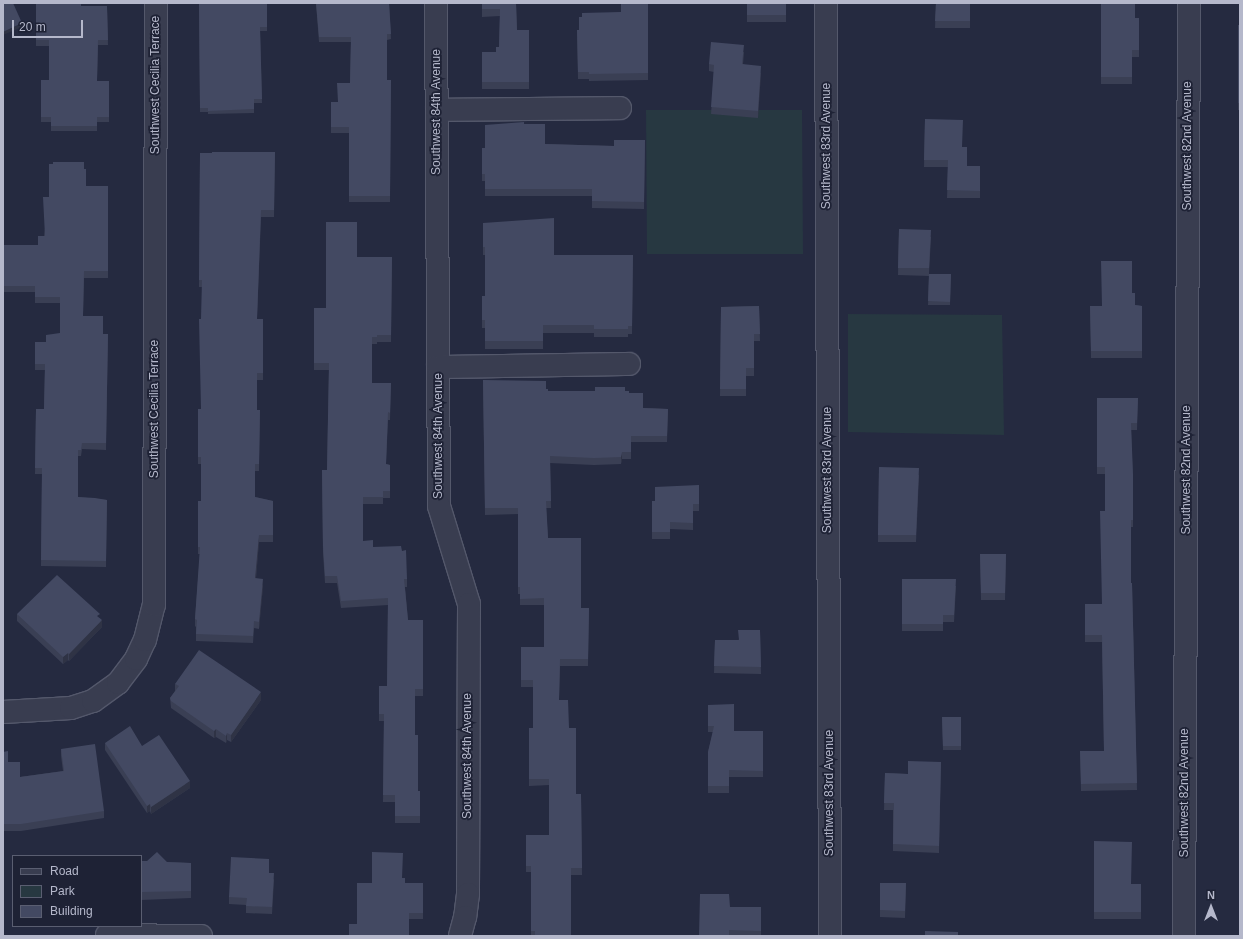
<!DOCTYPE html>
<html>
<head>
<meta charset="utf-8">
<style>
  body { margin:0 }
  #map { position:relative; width:1243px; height:939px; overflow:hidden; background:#252a40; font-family:Arial,sans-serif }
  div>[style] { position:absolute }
  .green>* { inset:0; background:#273841 }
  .roads { filter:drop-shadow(1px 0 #54586b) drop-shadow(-1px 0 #54586b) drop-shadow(0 1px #54586b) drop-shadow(0 -1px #54586b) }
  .minor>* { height:22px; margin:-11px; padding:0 11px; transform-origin:11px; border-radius:11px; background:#393d50 }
  .wall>* { inset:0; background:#3a3f54 }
  .shaded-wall>* { inset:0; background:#2f3345 }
  .building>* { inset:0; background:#434962 }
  span { translate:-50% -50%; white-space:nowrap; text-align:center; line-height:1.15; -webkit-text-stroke:3.5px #1e2235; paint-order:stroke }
  .street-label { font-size:12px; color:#b5b8cb }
  .frame { position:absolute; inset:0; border:4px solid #b5b8cb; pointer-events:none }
  .legend { position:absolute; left:12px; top:855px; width:130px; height:72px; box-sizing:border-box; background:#1e2235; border:1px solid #5a5e71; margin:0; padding:5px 7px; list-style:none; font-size:12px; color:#b5b8cb }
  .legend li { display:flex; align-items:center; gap:8px; height:20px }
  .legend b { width:20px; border:1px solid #5a5e71 }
  .north { position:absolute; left:1191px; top:887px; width:40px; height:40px; -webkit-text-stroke:3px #1e2235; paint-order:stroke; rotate:0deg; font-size:11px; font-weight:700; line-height:16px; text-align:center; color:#b5b8cb }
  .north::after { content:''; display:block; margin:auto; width:14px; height:18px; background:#b5b8cb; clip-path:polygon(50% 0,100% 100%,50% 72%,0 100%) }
  .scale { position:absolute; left:12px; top:20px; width:71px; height:18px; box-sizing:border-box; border:2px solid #b5b8cb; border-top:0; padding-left:5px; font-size:12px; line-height:14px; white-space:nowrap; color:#b5b8cb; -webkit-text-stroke:3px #1e2235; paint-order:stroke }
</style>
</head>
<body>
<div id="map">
  <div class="green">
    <i style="clip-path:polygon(646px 110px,802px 110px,803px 254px,647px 254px)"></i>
    <i style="clip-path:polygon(848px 314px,1002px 315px,1004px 435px,848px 432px)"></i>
  </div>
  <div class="roads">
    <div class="minor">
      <i style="left:436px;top:3px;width:503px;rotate:89.66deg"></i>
      <i style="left:439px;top:506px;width:102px;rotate:73deg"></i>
      <i style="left:469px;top:604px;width:290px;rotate:90.2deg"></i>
      <i style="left:468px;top:894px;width:23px;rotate:97deg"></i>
      <i style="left:465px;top:917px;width:20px;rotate:105deg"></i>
      <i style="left:826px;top:3px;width:933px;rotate:89.75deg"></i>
      <i style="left:437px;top:110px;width:183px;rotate:-0.6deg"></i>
      <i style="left:438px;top:367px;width:191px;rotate:-0.9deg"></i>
      <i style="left:3px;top:712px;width:68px;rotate:-3.4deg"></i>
      <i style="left:71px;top:708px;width:23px;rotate:-18deg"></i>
      <i style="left:93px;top:701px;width:31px;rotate:-36deg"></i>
      <i style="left:118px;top:683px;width:30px;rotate:-53deg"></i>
      <i style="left:136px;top:659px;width:21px;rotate:-65deg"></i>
      <i style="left:145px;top:640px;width:36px;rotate:-76deg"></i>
      <i style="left:154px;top:605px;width:602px;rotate:-89.81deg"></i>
      <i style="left:107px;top:935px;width:94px;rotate:0.6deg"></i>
      <i style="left:1184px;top:936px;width:933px;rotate:-89.69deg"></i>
    </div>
  </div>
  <div class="wall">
    <i style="clip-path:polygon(36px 3px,81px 6px,107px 6px,108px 45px,98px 45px,97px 81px,109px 81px,109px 122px,97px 122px,97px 131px,51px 131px,51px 122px,41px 122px,41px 80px,49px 80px,49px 46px,36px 46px)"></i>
    <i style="clip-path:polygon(199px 3px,267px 3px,267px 31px,260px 31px,262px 103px,254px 103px,254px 113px,208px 114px,208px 112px,200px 112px)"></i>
    <i style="clip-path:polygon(316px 3px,389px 3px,391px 39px,387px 40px,387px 80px,391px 80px,390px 202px,349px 202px,349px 133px,331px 133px,331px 102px,338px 102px,350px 83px,351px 42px,319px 42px)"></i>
    <i style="clip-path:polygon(482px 3px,516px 3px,517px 30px,529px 30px,529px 89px,482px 89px,482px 52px,496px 52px,499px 47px,500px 16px,482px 17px)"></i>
    <i style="clip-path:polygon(621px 3px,648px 3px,648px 80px,589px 81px,589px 79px,578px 79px,577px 30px,579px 30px,582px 17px,621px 12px)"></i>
    <i style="clip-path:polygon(747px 3px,786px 3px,786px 22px,747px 22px)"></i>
    <i style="clip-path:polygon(936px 3px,970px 3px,970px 28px,935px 28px)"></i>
    <i style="clip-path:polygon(1101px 3px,1135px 18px,1139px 18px,1139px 57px,1132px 57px,1132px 84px,1101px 84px)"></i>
    <i style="clip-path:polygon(1238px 25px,1240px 25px,1240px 110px,1238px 110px)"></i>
    <i style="clip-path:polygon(744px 52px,743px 64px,761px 73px,758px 118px,711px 114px,714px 72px,709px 71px,709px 64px)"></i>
    <i style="clip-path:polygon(925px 119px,962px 147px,967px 166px,980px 166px,980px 198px,947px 198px,948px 167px,924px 167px)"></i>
    <i style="clip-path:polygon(524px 124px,545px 144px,614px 146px,645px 140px,644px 209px,592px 208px,592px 196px,485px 196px,485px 181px,482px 181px,482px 148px,485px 148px)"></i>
    <i style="clip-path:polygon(275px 152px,274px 217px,261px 217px,257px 319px,263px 319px,263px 380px,257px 380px,257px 410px,260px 410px,259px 471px,255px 471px,255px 497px,273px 501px,273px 542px,259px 542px,256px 578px,263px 586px,259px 629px,254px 628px,253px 643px,196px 641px,196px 627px,195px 626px,195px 619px,200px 554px,198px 554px,198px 501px,201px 501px,201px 464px,198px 464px,198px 409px,201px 409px,202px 287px,199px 287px,200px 153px,212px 153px)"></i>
    <i style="clip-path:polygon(84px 169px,86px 186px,108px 186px,108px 278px,84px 278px,83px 316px,103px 334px,108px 334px,106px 450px,82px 449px,81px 456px,78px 456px,78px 497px,107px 500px,106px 567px,41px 566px,42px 474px,35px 474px,36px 409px,44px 409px,45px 370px,35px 370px,35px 342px,46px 342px,60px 333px,60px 303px,35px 303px,35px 292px,3px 292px,3px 245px,38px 245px,44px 236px,49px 197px)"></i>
    <i style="clip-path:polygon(899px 229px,931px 237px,929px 274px,951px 274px,950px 305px,928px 305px,929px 276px,898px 275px)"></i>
    <i style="clip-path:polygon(483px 231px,554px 255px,633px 255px,632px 334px,628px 334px,628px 337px,594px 337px,594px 333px,543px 333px,543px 349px,485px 349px,485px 328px,482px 328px,482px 296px,485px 296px,485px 255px,483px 255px)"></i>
    <i style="clip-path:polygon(357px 257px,392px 257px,391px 342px,377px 342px,377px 344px,372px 344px,372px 383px,391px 383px,390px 420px,388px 420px,386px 464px,390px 465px,390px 498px,383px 498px,383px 504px,363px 504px,363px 541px,373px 547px,407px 579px,407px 587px,405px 587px,408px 620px,423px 620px,423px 696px,415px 696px,415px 735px,418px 791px,420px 791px,420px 823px,395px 823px,395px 802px,383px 802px,384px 721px,379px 721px,379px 686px,387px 686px,388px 605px,341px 608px,337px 583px,325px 583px,323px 553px,322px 470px,327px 470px,329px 370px,314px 370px,314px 363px,326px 308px)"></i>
    <i style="clip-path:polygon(1132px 293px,1135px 305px,1142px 306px,1142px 358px,1091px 358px,1090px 306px,1102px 306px)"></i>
    <i style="clip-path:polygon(759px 306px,760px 341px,754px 341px,754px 376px,746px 376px,746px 396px,720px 396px,721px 307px)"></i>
    <i style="clip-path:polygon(483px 380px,546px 389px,548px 391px,625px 391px,629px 393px,643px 408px,668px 409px,667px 442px,631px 442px,631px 459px,622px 459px,621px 464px,594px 465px,550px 463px,551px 508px,546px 508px,548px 538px,581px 608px,589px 608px,588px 666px,560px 666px,559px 700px,569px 728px,576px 794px,581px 794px,582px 875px,571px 875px,571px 936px,531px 936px,531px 872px,526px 872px,526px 835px,549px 835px,549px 785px,529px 786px,529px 728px,533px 728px,533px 687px,521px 687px,521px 647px,544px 647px,544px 605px,520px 605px,520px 594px,518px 594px,518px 514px,485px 515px)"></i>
    <i style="clip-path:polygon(1097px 398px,1138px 398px,1137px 430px,1131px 430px,1133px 482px,1133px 527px,1131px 527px,1131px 583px,1132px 583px,1137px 790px,1081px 791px,1080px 751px,1104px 751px,1102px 642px,1085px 642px,1085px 604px,1102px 604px,1105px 511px,1105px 474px,1097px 474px)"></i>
    <i style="clip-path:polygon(879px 467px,919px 475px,916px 542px,878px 542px)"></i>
    <i style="clip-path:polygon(699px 485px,699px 511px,693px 511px,693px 530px,670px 529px,670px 539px,652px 539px,652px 501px,655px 501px)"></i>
    <i style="clip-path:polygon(980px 554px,1006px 554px,1005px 600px,981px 600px)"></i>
    <i style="clip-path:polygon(902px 579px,956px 586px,954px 622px,943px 622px,943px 631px,902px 631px)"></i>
    <i style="clip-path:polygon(17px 614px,100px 618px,102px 627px,69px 661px,68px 660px,63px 664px,17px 621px)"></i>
    <i style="clip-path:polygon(760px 630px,761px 674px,714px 673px,715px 640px,738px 640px)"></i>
    <i style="clip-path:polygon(175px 684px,261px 700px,231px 742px,227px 740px,226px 743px,216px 737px,214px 738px,171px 708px,170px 698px,175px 691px)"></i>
    <i style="clip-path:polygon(708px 705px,734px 731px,763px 731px,763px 777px,729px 777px,729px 793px,708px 793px,708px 752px,713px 732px,708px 732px)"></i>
    <i style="clip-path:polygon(942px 717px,961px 746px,961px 750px,943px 750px)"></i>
    <i style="clip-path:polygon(105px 743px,142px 746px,190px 788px,151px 814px,150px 811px,147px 813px,105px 750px)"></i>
    <i style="clip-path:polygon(61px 749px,104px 811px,104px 818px,21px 831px,3px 831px,3px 752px,8px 762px,20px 777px,63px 771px,61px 756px)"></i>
    <i style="clip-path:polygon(941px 762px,939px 853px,893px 851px,893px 810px,884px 810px,885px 773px,908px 774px)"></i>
    <i style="clip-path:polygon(1094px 841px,1131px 884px,1141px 884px,1141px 919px,1094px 919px)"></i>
    <i style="clip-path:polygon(141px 861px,191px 863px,191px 898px,141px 900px)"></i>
    <i style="clip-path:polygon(269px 873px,274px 880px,272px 914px,246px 913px,246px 905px,229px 904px,229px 897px)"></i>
    <i style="clip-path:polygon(402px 878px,405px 883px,423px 883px,423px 919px,409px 919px,357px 924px,372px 883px)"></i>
    <i style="clip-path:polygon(880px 883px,906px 883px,905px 918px,880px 917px)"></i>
    <i style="clip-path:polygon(730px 907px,761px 907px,761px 936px,699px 936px)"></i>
  </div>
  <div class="shaded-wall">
    <i style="clip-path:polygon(22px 23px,22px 27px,3px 35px,3px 32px)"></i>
    <i style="clip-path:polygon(761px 66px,761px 73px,758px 118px,758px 111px)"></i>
    <i style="clip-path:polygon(622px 452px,622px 459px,621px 464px,621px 457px)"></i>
    <i style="clip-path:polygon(259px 535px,259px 542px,255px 585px,255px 578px)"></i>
    <i style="clip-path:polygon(263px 579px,263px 586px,259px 629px,259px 622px)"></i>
    <i style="clip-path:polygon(102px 620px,102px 627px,69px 661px,69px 654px)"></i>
    <i style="clip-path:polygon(68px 653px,68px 660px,63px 664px,63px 657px)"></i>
    <i style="clip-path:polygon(261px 692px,261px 700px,231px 742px,231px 735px)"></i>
    <i style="clip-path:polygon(216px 729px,216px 737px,214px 738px,214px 731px)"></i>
    <i style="clip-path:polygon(227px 733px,227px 740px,226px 743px,226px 736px)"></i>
    <i style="clip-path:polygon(190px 781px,190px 788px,151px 814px,151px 807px)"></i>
    <i style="clip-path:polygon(150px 804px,150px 811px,147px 813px,147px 806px)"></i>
  </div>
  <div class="building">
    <i style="clip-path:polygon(3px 3px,13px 3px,22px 23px,3px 32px)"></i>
    <i style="clip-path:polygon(36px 3px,81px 3px,81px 6px,107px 6px,108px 40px,98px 40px,97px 81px,109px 81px,109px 117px,97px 117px,97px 126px,51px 126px,51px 117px,41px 117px,41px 80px,49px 80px,49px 40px,36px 40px)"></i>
    <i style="clip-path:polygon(199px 3px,267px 3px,267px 27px,260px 27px,262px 99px,254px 99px,254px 109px,208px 111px,208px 108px,200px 108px)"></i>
    <i style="clip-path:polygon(316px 3px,389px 3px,391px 34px,387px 34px,387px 80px,391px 80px,390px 196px,349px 196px,349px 127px,331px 127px,331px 102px,338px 102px,337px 83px,350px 83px,351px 37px,319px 37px)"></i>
    <i style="clip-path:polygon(482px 3px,516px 3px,517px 30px,529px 30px,529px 82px,482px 82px,482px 52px,496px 52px,496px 47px,499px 47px,500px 9px,482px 9px)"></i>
    <i style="clip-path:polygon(621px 3px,648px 3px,648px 73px,589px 74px,589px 72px,578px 72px,577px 30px,579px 30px,579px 17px,582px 17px,582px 13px,621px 12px)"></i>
    <i style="clip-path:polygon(747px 3px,786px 3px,786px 15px,747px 15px)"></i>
    <i style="clip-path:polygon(936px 3px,970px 3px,970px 21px,935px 21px)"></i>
    <i style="clip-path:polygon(1101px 3px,1135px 3px,1135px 18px,1139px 18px,1139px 50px,1132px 50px,1132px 77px,1101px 77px)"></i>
    <i style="clip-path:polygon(1238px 25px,1240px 25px,1240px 103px,1238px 103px)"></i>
    <i style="clip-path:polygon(711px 42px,744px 45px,742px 64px,761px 66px,758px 111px,711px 107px,714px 65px,709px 64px)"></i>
    <i style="clip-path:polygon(925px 119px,963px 120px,962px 147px,967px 147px,967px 166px,980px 166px,980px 191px,947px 190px,948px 160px,924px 160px)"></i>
    <i style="clip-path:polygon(524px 122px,524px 124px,545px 124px,545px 144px,614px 146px,614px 140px,645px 140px,644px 202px,592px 201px,592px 189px,485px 189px,485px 174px,482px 174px,482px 148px,485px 148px,485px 125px)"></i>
    <i style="clip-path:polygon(212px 152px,275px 152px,274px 210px,261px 210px,257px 319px,263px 319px,263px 373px,257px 373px,257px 410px,260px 410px,259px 464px,255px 464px,255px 497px,273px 501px,273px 535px,259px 535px,255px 578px,263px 579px,259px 622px,254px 621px,253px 636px,196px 634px,197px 620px,195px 619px,200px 547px,198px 547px,198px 501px,201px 501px,201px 457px,198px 457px,198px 409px,201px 409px,199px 319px,201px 319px,202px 280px,199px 280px,200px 153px,212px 153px)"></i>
    <i style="clip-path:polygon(53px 162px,84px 162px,84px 169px,86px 169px,86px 186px,108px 186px,108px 271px,84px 271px,83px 316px,103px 316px,103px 334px,108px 334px,106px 443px,82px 443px,81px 450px,78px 450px,78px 497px,95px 498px,107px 500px,106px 561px,41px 560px,42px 468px,35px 468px,36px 409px,44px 409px,45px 364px,35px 364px,35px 342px,46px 342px,46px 335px,60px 333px,60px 297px,35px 297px,35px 286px,3px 286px,3px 245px,38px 245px,38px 236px,45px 236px,43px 197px,49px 197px,49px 164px,53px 164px)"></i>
    <i style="clip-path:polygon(554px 218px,554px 255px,633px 255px,632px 326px,628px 326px,628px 329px,594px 329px,594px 325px,543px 325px,543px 341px,485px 341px,485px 320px,482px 320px,482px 296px,485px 296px,485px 247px,483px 247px,483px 223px)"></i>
    <i style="clip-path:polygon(326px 222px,357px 222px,357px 257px,392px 257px,391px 335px,377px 335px,377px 337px,372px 337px,372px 383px,391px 383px,390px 413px,388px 412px,386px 464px,390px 465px,390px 491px,383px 491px,383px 497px,363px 497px,363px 541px,373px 540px,373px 547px,401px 546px,402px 551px,406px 550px,407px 579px,404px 579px,408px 620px,423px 620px,423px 689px,415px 689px,415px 735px,418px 735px,418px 791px,420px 791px,420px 816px,395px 816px,395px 795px,383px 795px,384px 714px,379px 714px,379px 686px,387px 686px,388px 598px,341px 601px,337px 576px,325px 576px,323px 546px,322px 470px,327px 470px,329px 363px,314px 363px,314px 308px,326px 308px)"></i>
    <i style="clip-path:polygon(899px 229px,931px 230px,929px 268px,898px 268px)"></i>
    <i style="clip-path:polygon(1101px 261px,1132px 261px,1132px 293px,1135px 293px,1135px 305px,1142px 306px,1142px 351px,1091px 351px,1090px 306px,1102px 306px)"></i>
    <i style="clip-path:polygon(929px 274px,951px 274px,950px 302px,928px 301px)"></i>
    <i style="clip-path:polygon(759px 306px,760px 334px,754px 334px,754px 368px,746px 368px,746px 389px,720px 389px,721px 307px)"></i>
    <i style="clip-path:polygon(483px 380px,546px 381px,546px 389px,548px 389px,548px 391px,595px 391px,595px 387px,625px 387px,625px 391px,629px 391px,629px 393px,643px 393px,643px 408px,668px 409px,667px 436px,631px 436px,631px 452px,622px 452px,621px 457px,594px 458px,550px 456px,551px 501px,546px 501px,548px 538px,581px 538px,581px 608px,589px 608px,588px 659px,560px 659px,559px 700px,568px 700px,569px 728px,576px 728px,576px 794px,581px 794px,582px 868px,571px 868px,571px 936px,535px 936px,535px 931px,531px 931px,531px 866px,526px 866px,526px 835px,549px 835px,549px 779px,529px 779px,529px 728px,533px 728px,533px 680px,521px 680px,521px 647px,544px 647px,544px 598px,520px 599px,520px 587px,518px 587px,518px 508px,485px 508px)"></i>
    <i style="clip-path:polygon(1097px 398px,1138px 398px,1137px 423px,1131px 423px,1133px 475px,1133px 520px,1131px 520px,1131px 583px,1132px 583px,1137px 783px,1081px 784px,1080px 751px,1104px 751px,1102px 635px,1085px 635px,1085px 604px,1102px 604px,1100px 511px,1105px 511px,1105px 467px,1097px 467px)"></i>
    <i style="clip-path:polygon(879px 467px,919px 468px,916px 535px,878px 535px)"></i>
    <i style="clip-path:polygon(699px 485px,699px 504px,693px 504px,693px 523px,670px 522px,670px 532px,652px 532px,652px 501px,655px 501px,655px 487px)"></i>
    <i style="clip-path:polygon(980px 554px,1006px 554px,1005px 593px,981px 593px)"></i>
    <i style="clip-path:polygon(57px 575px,100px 614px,97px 616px,102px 620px,69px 654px,68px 653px,63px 657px,17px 614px)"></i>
    <i style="clip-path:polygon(902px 579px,956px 579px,954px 615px,943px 615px,943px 624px,902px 624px)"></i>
    <i style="clip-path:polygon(738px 630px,760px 630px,761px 667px,714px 666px,715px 640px,739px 640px)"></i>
    <i style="clip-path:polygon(199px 650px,261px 692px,231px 735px,227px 733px,226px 736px,216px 729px,214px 731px,171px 701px,170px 698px,179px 686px,175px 684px)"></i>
    <i style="clip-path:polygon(734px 704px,734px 731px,763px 731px,763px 771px,729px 770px,729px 786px,708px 786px,708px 752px,714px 726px,708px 726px,708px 705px)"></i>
    <i style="clip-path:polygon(942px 717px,961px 717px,961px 746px,943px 746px)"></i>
    <i style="clip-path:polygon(130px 726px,142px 746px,159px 735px,190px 781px,151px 807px,150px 804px,147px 806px,105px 743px)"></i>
    <i style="clip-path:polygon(95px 744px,104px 811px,21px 824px,3px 824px,3px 752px,8px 751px,8px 762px,20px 762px,20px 777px,64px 771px,61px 749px)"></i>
    <i style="clip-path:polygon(908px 761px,941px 762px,939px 846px,893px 844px,894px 803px,884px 803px,885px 773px,908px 774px)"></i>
    <i style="clip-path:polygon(1094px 841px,1132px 842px,1131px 884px,1141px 884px,1141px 912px,1094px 912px)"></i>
    <i style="clip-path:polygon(157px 852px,167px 862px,191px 863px,191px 891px,141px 892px,141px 861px,147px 861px)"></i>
    <i style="clip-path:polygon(372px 852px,403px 853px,402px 878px,405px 878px,405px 883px,423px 883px,423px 913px,409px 913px,409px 936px,349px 936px,349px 924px,357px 924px,357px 883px,372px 883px)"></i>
    <i style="clip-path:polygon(231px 857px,269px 859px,269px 873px,274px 873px,272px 907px,246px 906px,247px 898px,229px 897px)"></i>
    <i style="clip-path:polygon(880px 883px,906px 883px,905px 911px,880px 910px)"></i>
    <i style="clip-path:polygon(700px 894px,729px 894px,730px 907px,761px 907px,761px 931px,729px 930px,729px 936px,699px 936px)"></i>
    <i style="clip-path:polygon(925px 931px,958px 932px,958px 936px,925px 936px)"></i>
  </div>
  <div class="street-label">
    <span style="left:156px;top:85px;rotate:-90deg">Southwest Cecilia Terrace</span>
    <span style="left:437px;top:112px;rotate:-90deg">Southwest 84th Avenue</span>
    <span style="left:827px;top:146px;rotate:-90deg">Southwest 83rd Avenue</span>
    <span style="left:1188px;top:146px;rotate:-90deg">Southwest 82nd Avenue</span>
    <span style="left:155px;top:409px;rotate:-90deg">Southwest Cecilia Terrace</span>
    <span style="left:439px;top:436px;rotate:-90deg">Southwest 84th Avenue</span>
    <span style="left:828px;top:470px;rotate:-90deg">Southwest 83rd Avenue</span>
    <span style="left:1187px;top:470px;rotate:-90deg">Southwest 82nd Avenue</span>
    <span style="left:468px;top:756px;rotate:-90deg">Southwest 84th Avenue</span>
    <span style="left:830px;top:793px;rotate:-90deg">Southwest 83rd Avenue</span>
    <span style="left:1185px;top:793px;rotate:-90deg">Southwest 82nd Avenue</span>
  </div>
  <div class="frame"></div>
  <ul class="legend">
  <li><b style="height:5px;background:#393d50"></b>Road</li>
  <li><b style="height:11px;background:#273841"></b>Park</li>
  <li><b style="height:11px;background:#434962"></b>Building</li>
  </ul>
  <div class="north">N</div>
  <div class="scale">20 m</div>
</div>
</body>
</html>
